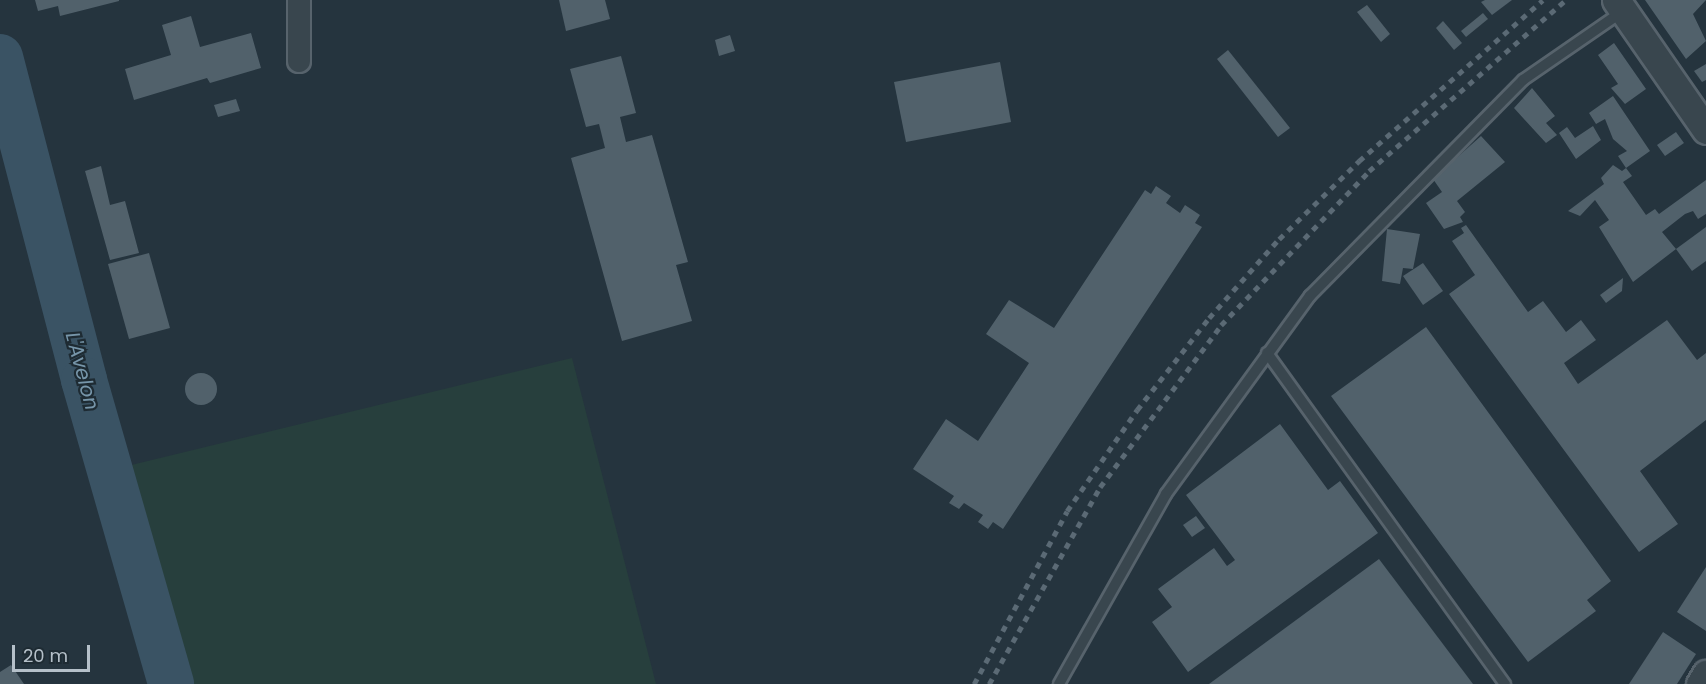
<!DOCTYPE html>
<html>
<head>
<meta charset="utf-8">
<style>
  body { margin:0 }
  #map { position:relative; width:1706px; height:684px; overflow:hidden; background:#25343e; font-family:Poppins,sans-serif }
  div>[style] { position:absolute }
  .green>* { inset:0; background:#273f3d }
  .river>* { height:46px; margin:-23px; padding:0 23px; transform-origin:23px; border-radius:23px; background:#3a5364 }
  .building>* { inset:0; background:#51616b }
  .round { border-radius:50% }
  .roads { filter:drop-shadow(2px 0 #57636c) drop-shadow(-2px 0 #57636c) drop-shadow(0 2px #57636c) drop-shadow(0 -2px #57636c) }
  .service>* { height:10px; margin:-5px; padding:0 5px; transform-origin:5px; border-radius:5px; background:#39464e }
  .minor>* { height:22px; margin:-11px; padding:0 11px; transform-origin:11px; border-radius:11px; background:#39464e }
  .tertiary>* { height:27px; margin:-13.5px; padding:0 13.5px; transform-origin:13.5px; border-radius:13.5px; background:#39464e }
  .rail>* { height:4.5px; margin-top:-2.25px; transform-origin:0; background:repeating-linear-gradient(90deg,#5b6a75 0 6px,transparent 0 12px) }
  span { translate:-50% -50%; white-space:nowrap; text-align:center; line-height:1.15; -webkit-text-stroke:4.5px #1e2b33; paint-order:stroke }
  .water-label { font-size:20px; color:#7796aa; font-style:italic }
  .scale { position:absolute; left:12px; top:645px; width:78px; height:27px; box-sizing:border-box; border:3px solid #b5c0c9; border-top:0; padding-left:8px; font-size:18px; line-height:21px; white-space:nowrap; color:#b5c0c9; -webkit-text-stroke:4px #1e2b33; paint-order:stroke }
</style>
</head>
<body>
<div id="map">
  <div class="green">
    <i style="clip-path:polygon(572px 358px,656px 684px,173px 684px,119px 468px)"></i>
  </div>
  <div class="river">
    <i style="left:0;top:57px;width:334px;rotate:75.4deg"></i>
    <i style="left:84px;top:380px;width:316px;rotate:74deg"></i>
  </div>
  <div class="building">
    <i style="clip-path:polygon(35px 0,119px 0,119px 1px,60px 16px,58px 6px,38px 11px)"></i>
    <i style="clip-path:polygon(559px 0,605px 0,610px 19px,566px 31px)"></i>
    <i style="clip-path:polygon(1485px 0,1512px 0,1492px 15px,1481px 2px)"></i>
    <i style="clip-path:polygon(1645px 0,1706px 0,1693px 14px,1706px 41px,1686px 59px)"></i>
    <i style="clip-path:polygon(1367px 5px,1390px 34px,1381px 42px,1357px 12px)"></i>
    <i style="clip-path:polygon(1483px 13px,1488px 19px,1466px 37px,1461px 31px)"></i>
    <i style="clip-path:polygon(191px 16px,200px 47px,251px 33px,261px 68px,210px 83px,207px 78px,134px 100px,125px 69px,171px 55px,162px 25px)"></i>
    <i style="clip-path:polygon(1443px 21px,1462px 43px,1454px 50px,1436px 28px)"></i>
    <i style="clip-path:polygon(730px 35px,735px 51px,719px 56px,715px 40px)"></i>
    <i style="clip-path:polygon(1614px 43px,1646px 89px,1625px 104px,1611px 88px,1618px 84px,1598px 55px)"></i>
    <i style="clip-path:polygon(1228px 50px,1290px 128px,1278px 137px,1217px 59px)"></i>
    <i style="clip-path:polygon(621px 56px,636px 113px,620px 117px,626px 142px,652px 135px,688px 262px,676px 265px,692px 321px,622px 341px,571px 158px,605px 148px,599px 124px,586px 127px,570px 69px)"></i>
    <i style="clip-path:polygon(1000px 62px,1011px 122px,906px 142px,894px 82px)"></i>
    <i style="clip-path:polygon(1706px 64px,1706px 80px,1702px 82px,1694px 71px)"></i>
    <i style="clip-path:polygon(1532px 88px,1555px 116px,1546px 123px,1557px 135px,1546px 143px,1514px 108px)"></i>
    <i style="clip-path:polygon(1613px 96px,1650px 151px,1626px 168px,1618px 156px,1627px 151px,1613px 139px,1605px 119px,1596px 124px,1589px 113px)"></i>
    <i style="clip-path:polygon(236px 99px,240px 111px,218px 117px,214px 105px)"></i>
    <i style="clip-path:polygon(1593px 126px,1601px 140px,1576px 159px,1559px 133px,1567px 127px,1575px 138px)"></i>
    <i style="clip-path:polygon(1676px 132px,1684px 143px,1665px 156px,1657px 145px)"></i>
    <i style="clip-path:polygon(1481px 136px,1505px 162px,1457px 201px,1465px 212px,1460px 217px,1463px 222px,1444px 229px,1426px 203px,1442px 192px,1433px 179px)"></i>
    <i style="clip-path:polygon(1613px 165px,1622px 171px,1626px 168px,1632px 176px,1623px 182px,1646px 215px,1655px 209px,1659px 214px,1706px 180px,1706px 214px,1698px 219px,1693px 211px,1685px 214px,1662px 232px,1676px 249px,1633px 282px,1599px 227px,1609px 220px,1595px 200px,1580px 216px,1568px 211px,1604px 184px,1601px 178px)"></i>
    <i style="clip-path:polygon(101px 166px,110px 205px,125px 201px,139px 253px,110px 260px,85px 171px)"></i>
    <i style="clip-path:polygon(1156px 186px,1171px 196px,1166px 203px,1180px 213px,1185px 205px,1200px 215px,1195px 223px,1202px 227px,1003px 529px,993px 522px,988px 529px,978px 522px,983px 515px,964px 503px,959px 509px,949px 503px,954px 496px,913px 469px,946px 419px,978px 441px,1029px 363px,986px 334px,1009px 300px,1054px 328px,1145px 190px,1151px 194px)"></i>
    <i style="clip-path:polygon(1466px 225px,1528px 312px,1543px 301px,1566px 332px,1581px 320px,1596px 340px,1564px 363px,1578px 384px,1667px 320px,1697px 360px,1706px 353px,1706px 420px,1640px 471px,1678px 524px,1639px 552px,1449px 294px,1475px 275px,1452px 241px,1464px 233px,1461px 228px)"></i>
    <i style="clip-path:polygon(1706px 227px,1706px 261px,1692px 271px,1676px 249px)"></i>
    <i style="clip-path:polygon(1387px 229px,1420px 234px,1413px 269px,1403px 268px,1400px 284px,1382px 281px)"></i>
    <i style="clip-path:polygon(149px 253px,170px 328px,129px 339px,108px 264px)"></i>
    <i style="clip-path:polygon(1423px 263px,1443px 291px,1423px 305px,1403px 276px)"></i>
    <i style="clip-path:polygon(1623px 278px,1622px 291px,1606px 303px,1600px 295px)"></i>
    <i style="clip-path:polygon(1426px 327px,1611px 581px,1587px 600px,1596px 611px,1528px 662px,1331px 396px)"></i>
    <i class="round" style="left:185px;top:373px;width:32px;height:32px"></i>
    <i style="clip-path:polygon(1280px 424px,1328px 490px,1340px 481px,1378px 533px,1188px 672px,1152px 622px,1172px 607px,1158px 589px,1214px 548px,1227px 566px,1235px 560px,1186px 495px)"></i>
    <i style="clip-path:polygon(1196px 516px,1205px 528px,1192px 537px,1183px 525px)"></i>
    <i style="clip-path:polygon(1379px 559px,1473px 684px,1209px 684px)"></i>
    <i style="clip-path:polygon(1706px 567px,1706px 631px,1677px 612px)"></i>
    <i style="clip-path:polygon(1663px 632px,1696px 654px,1677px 684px,1629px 684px)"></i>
    <i style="clip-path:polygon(11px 665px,24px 684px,0 684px,0 672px)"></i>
  </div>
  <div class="roads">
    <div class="service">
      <i style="left:1267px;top:353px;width:408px;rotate:54.3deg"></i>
      <i style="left:1059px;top:684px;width:218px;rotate:-60.6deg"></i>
      <i style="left:1166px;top:494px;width:245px;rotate:-54deg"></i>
      <i style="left:1310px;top:296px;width:303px;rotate:-45.4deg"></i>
      <i style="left:1523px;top:80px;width:121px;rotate:-34.6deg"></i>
    </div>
    <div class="minor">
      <i style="left:299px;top:61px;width:61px;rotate:-90deg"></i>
    </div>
    <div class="tertiary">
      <i style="left:1616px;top:0;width:158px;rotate:55.3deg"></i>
      <i style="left:1700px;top:684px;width:12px;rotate:-59deg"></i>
    </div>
  </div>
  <div class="rail">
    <i style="left:974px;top:684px;width:196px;rotate:-61.7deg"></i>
    <i style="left:1067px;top:511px;width:123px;rotate:-55.3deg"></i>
    <i style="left:1137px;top:410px;width:117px;rotate:-52deg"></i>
    <i style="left:1209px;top:318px;width:106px;rotate:-48.5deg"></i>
    <i style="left:1279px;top:239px;width:112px;rotate:-44.3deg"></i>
    <i style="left:1359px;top:161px;width:244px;rotate:-41.2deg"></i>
    <i style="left:989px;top:684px;width:226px;rotate:-60.6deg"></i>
    <i style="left:1100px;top:487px;width:202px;rotate:-53.2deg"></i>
    <i style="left:1221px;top:325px;width:214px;rotate:-46.1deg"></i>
    <i style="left:1369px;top:171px;width:261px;rotate:-41deg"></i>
  </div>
  <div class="water-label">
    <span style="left:82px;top:371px;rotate:75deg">L'Avelon</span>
  </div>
  <div class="scale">20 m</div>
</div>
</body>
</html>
